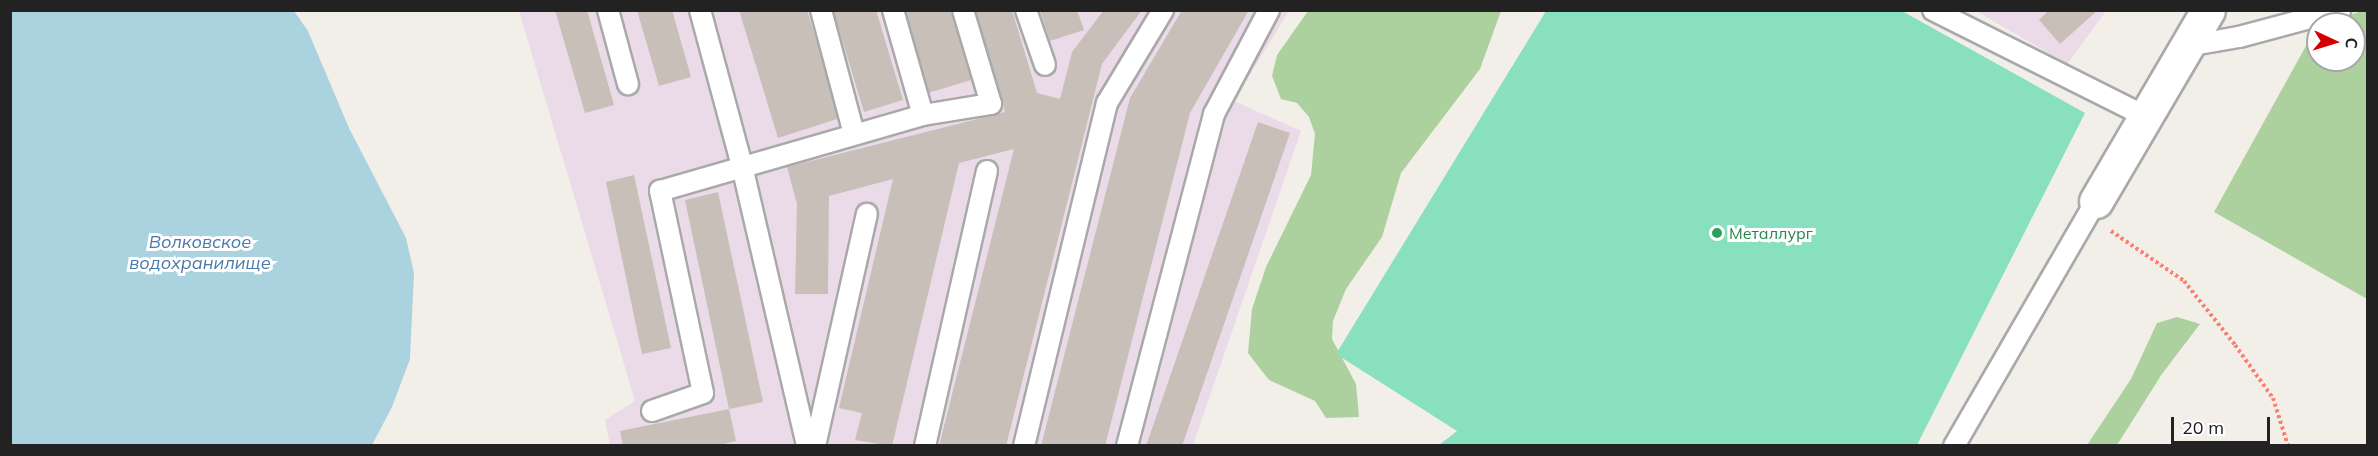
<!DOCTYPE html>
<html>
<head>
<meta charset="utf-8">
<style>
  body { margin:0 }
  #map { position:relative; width:2378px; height:456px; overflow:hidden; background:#f2efe9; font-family:Mulish,sans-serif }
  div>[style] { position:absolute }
  .industrial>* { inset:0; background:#ebdbe8 }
  .forest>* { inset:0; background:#add19e }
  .pitch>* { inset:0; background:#88e0be }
  .water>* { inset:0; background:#aad3df }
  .building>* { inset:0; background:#c7bfb8 }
  .path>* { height:4px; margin-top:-2px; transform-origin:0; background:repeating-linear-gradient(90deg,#fa8072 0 3px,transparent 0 6px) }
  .roads { filter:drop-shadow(2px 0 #a9a9a9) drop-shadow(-2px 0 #a9a9a9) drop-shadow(0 2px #a9a9a9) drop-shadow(0 -2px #a9a9a9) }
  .lane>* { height:20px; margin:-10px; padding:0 10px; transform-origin:10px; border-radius:10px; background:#fff }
  .street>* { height:33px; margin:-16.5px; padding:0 16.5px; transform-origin:16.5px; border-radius:16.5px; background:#fff }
  .dots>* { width:16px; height:16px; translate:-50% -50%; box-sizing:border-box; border:3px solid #fff; border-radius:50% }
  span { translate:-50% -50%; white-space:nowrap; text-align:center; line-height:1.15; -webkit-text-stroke:6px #fff; paint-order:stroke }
  .leisure-label { font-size:16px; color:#27864d }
  .left { translate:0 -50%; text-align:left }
  .water-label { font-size:18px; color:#4a7aab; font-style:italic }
  .frame { position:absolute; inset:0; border:12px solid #222; pointer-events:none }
  .north { position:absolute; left:2306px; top:12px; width:60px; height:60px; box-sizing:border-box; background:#fff; border:2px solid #a7a7a7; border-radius:50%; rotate:94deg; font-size:16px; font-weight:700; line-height:24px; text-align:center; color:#222 }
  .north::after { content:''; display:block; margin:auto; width:21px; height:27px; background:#d40000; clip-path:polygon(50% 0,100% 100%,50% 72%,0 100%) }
  .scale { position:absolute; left:2171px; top:417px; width:99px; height:27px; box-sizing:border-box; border:3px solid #222; border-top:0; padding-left:8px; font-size:18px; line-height:21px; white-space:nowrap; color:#222; -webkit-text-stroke:4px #fff; paint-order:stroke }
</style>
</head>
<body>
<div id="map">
  <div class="industrial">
    <i style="clip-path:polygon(519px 11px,1289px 11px,1234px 101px,1301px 131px,1193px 445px,610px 445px,605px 420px,635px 401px)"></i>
    <i style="clip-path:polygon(1976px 11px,2106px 11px,2067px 64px)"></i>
  </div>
  <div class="forest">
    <i style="clip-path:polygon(1308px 11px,1501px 11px,1480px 69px,1401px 173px,1382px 237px,1346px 289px,1333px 321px,1332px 339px,1356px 384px,1359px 417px,1326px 418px,1315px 401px,1269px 380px,1248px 353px,1252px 309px,1266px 267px,1311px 175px,1315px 134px,1309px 117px,1297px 103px,1281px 99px,1272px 76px,1277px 55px)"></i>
    <i style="clip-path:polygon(2362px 11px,2367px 11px,2367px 299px,2214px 212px,2317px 26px,2318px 60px,2354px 60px,2354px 24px,2322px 24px)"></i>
    <i style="clip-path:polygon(2177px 317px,2200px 324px,2162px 374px,2117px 445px,2087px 445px,2131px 379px,2157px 323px)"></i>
  </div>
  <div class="pitch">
    <i style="clip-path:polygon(1546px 11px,1902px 11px,2085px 113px,1917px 445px,1439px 445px,1457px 431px,1336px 354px)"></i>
  </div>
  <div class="water">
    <i style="clip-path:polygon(10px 11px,294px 11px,308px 31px,349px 128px,406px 238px,414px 273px,410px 359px,392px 407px,372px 445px,11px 445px)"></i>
  </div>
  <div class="building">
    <i style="clip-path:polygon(555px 10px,587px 10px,614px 105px,585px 113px)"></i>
    <i style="clip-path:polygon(637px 10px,672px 10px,691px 77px,659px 86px)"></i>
    <i style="clip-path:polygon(739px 10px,807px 10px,840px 118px,778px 138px)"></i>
    <i style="clip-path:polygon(833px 10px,876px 10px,903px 100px,864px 112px)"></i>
    <i style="clip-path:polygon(902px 10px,950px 10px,971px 80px,928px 93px)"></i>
    <i style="clip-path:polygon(974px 10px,1012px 10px,1037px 93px,1060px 99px,1072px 52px,1104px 10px,1142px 10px,1102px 64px,1006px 446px,939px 446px,1014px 149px,959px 163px,892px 446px,855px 440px,862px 413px,839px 408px,893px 179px,829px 196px,828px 294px,795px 294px,797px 204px,787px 167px,1005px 112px)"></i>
    <i style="clip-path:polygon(1040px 10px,1077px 10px,1084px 30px,1050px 41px)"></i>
    <i style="clip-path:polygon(1182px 10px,1249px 10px,1190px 113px,1105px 446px,1041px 446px,1130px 98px)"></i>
    <i style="clip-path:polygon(2049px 10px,2098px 10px,2060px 44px,2039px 20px)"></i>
    <i style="clip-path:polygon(1258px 122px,1290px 133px,1182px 446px,1146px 446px)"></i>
    <i style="clip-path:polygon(634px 175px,671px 348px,642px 354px,606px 182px)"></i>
    <i style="clip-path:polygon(718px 192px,763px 402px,729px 409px,685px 200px)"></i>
    <i style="clip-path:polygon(729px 409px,736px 441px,715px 446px,623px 446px,620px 431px)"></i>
  </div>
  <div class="path">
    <i style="left:2111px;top:231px;width:88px;rotate:34.4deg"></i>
    <i style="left:2184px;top:281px;width:82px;rotate:51.4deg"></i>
    <i style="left:2235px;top:345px;width:65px;rotate:54.4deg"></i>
    <i style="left:2273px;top:398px;width:50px;rotate:72.6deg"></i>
  </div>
  <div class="roads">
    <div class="lane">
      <i style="left:608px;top:10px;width:77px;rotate:74.9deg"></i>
      <i style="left:700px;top:10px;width:162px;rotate:74.9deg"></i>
      <i style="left:742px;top:166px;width:287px;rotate:76.9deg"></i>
      <i style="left:821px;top:10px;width:128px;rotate:75.1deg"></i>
      <i style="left:893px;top:10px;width:109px;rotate:74.1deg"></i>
      <i style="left:1026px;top:10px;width:58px;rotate:70.9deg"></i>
      <i style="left:1933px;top:10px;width:237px;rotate:26.6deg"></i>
      <i style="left:2187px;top:46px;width:53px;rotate:-9.8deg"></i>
      <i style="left:2239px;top:37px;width:105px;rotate:-15deg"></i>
      <i style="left:652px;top:411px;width:54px;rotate:-19.4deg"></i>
      <i style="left:703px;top:393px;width:207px;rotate:-102deg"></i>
      <i style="left:660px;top:191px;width:274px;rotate:-16.1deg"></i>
      <i style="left:923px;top:115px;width:69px;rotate:-9.2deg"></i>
      <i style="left:991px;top:104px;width:98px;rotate:-106.6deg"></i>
      <i style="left:815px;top:446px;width:238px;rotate:-77.4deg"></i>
      <i style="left:925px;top:446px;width:282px;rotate:-77.3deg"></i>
      <i style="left:1024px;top:446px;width:353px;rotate:-76.4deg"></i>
      <i style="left:1107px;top:103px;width:109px;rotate:-58.9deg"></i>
      <i style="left:1127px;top:446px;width:343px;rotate:-75.3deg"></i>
      <i style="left:1214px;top:114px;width:118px;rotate:-62.1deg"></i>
      <i style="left:1954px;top:446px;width:283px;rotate:-59.9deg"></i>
    </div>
    <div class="street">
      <i style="left:2096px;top:201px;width:221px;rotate:-59.6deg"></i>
    </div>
  </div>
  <div class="dots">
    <i style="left:1717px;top:233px;background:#2e9e5b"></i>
  </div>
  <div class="leisure-label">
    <span class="left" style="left:1729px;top:233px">Металлург</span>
  </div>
  <div class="water-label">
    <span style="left:200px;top:253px">Волковское<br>водохранилище</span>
  </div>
  <div class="frame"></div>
  <div class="north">С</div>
  <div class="scale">20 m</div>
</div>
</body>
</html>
